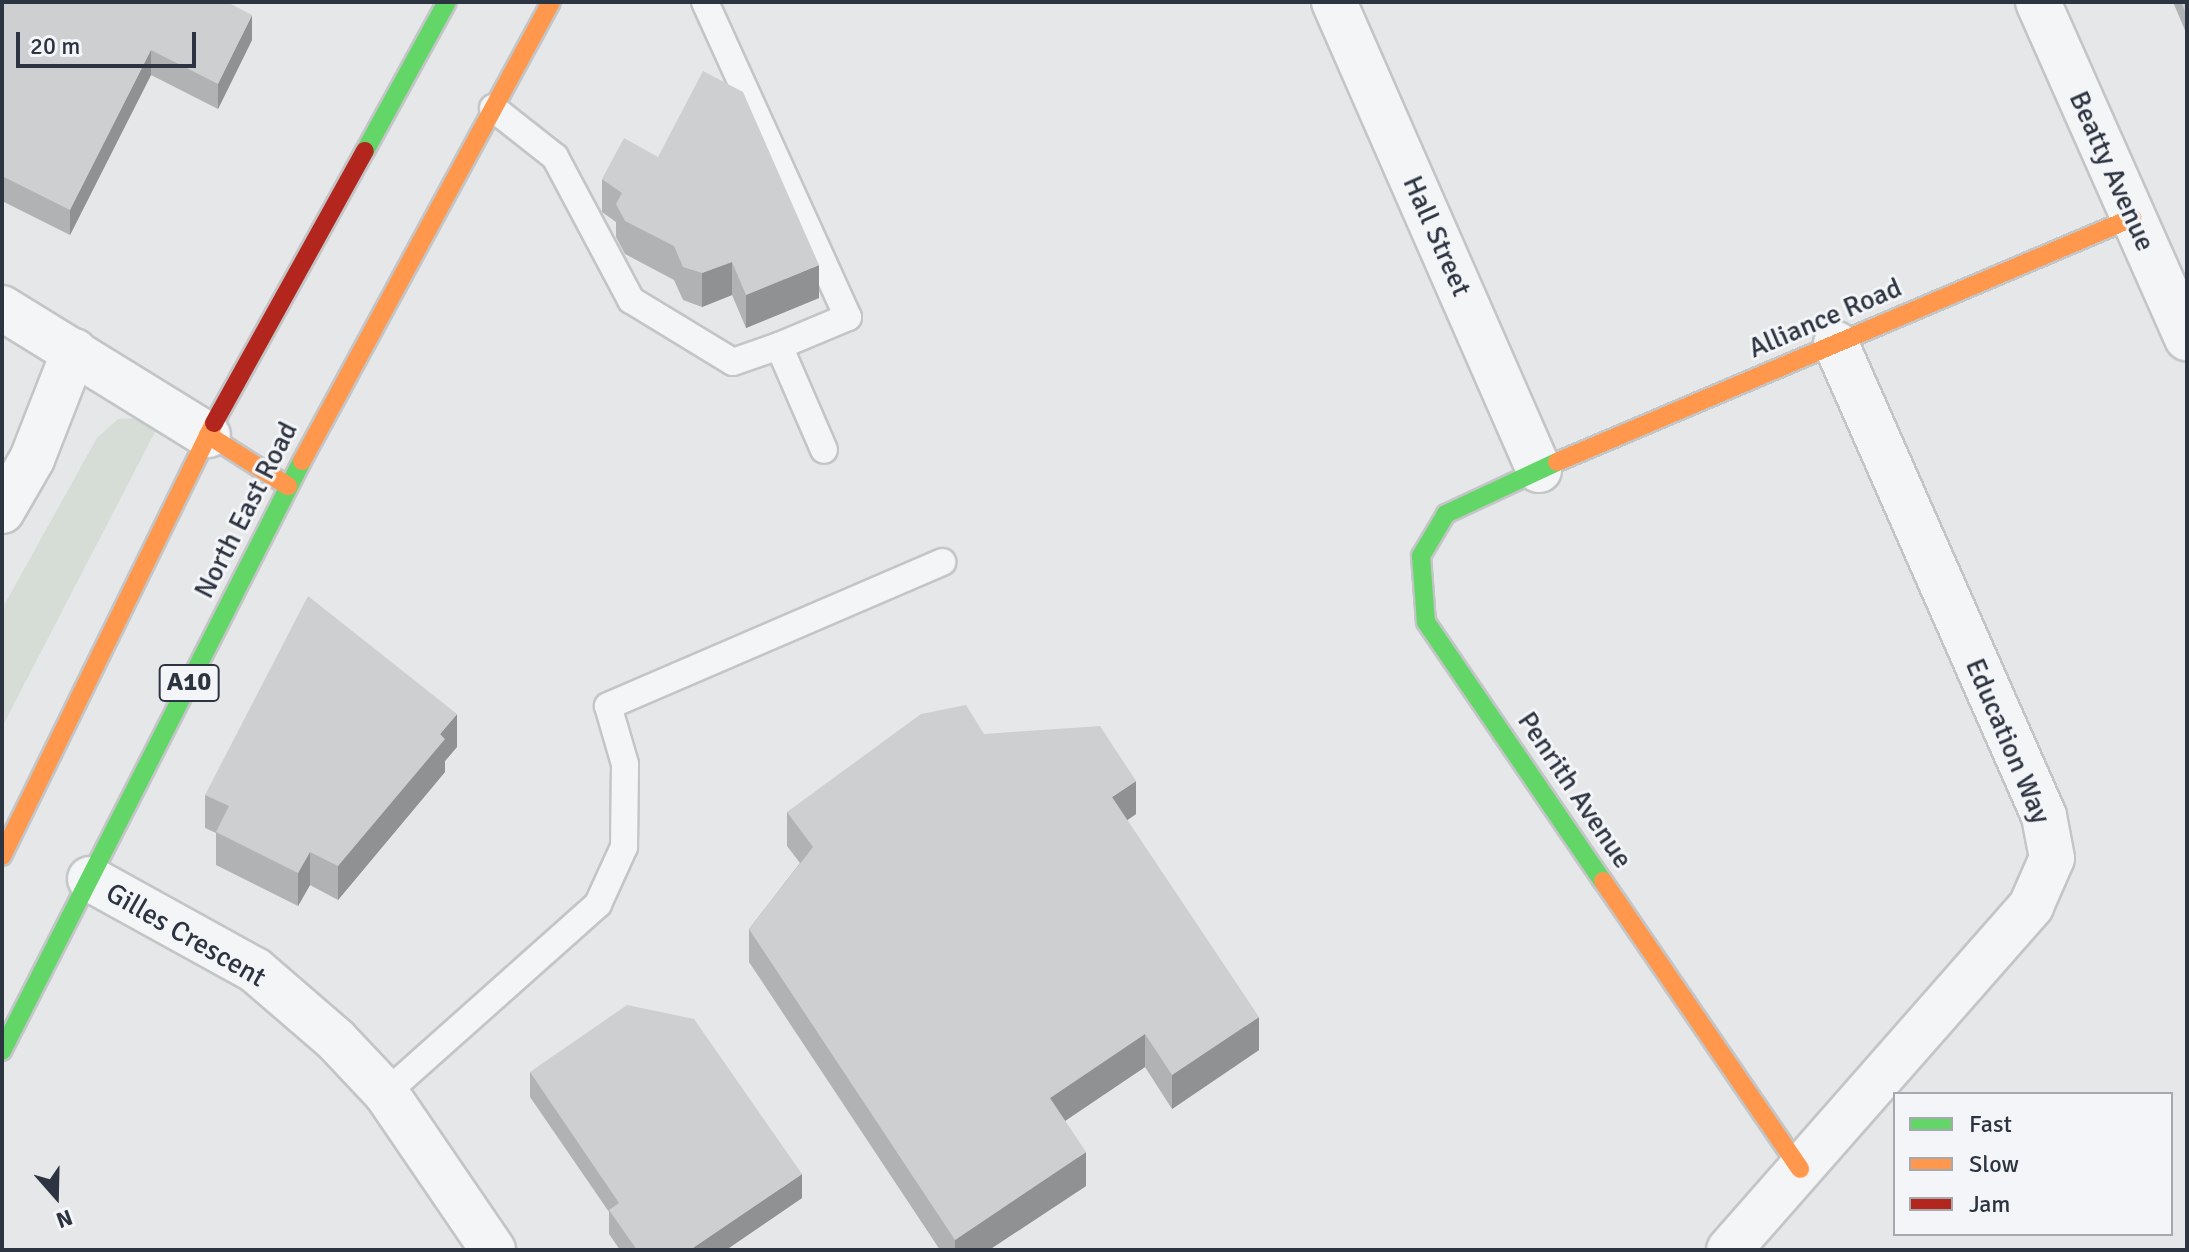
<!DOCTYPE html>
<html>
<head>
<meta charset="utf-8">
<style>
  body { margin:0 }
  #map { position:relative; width:2189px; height:1252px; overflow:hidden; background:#e5e7e9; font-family:Signika,sans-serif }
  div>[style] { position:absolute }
  .green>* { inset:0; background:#d6dcd6 }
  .roads { filter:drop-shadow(2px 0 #c3c5c7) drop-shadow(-2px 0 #c3c5c7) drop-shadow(0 2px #c3c5c7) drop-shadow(0 -2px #c3c5c7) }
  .lane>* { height:26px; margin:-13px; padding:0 13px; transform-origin:13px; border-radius:13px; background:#f4f5f6 }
  .street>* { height:44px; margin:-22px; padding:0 22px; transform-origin:22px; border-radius:22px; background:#f4f5f6 }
  .fast>* { height:18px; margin:-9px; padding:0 9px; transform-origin:9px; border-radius:9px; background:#63d668 }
  .slow>* { height:18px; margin:-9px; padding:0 9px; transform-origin:9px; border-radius:9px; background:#ff974d }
  .jam>* { height:18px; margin:-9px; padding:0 9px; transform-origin:9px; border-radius:9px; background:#b3261e }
  .wall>* { inset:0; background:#b1b2b4 }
  .shaded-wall>* { inset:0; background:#909192 }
  .building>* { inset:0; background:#cecfd1 }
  span { translate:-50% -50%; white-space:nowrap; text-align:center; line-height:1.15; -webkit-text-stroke:6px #f4f5f8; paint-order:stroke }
  .shield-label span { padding:2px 6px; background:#f4f5f8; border:2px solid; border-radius:6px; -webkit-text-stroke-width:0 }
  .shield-label { font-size:26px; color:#2d3441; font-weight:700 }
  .street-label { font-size:28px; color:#2d3441 }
  .frame { position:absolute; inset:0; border:4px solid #2d3441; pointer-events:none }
  .legend { position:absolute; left:1893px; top:1092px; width:280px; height:144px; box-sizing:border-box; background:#f4f5f8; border:2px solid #a4a8af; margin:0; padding:10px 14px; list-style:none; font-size:24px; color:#2d3441 }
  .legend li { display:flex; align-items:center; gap:16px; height:40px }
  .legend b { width:40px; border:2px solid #a4a8af }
  .north { position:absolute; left:16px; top:1156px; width:80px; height:80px; -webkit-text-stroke:6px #f4f5f8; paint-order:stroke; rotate:160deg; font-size:22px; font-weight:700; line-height:32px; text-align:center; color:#2d3441 }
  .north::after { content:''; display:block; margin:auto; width:28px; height:36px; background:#2d3441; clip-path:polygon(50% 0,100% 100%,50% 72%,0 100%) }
  .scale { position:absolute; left:16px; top:32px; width:180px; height:36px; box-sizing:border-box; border:4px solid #2d3441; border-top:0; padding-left:10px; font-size:24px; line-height:28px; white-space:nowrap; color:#2d3441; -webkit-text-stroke:6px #f4f5f8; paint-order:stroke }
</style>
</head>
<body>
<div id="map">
  <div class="green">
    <i style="clip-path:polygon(141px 418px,156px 430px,2px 727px,2px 609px,97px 438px,118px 419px)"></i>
  </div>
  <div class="roads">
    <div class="lane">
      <i style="left:705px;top:2px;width:346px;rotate:65.6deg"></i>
      <i style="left:848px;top:317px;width:75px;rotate:157.2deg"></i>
      <i style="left:779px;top:346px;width:113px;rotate:66.6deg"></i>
      <i style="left:493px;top:108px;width:79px;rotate:38.3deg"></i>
      <i style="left:555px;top:157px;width:162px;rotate:62deg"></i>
      <i style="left:631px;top:300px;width:119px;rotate:31.3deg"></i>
      <i style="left:733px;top:362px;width:49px;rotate:-19.2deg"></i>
      <i style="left:386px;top:1093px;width:284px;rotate:-41.7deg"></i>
      <i style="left:598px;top:904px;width:63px;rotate:-65.5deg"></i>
      <i style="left:624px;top:847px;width:83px;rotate:-89.3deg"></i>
      <i style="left:625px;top:764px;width:60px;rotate:-106.3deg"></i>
      <i style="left:608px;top:706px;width:364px;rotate:-23.3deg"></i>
    </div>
    <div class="street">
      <i style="left:1334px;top:2px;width:511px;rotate:66.34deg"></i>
      <i style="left:2038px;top:2px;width:368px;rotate:66.1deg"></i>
      <i style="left:2px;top:308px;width:242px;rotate:31.7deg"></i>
      <i style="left:2px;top:511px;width:60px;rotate:-60deg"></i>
      <i style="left:32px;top:459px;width:116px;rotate:-68.7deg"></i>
      <i style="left:90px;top:879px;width:188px;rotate:28.9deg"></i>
      <i style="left:255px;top:970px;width:107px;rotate:40.8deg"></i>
      <i style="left:336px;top:1040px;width:73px;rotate:46.7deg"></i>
      <i style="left:386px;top:1093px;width:190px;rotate:55.7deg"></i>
      <i style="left:1729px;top:1250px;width:458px;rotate:-48.7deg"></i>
      <i style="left:2031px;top:906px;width:52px;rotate:-66.4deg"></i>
      <i style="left:2052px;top:858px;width:43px;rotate:-100.8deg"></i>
      <i style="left:2044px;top:816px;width:516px;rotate:-113.78deg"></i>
    </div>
    <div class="fast">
      <i style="left:365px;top:151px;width:170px;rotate:-61.2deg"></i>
      <i style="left:1557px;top:462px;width:123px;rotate:154.9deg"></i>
      <i style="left:1446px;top:514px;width:49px;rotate:120.8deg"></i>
      <i style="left:1421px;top:556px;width:66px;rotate:85.7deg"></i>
      <i style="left:1426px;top:622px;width:314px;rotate:55.7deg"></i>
      <i style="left:2px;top:1051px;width:662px;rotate:-63.05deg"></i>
    </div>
    <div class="slow">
      <i style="left:208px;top:435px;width:95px;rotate:32.5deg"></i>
      <i style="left:302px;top:461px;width:522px;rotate:-61.52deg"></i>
      <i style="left:1557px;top:462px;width:625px;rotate:-22.99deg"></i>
      <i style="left:2px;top:856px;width:482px;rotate:-63.9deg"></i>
      <i style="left:1603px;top:881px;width:349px;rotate:55.6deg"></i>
    </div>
    <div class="jam">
      <i style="left:214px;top:423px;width:311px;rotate:-61deg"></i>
    </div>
  </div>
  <div class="wall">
    <i style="clip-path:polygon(2px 2px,252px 40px,218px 109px,151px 75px,70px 235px,2px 201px)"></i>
    <i style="clip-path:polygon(2173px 2px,2187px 2px,2187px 35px)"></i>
    <i style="clip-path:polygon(602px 179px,819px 298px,746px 328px,732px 295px,702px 307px,683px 300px,674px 280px,625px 254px,616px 237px,616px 222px,602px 212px)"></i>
    <i style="clip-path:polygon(984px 734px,1136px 814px,1127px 820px,1259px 1050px,1172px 1109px,1145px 1067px,1065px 1121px,1086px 1186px,989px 1250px,940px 1250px,749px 962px,749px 929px,800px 863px,787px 846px,787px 812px)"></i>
    <i style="clip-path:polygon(457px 747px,445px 761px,445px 772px,338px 900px,310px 885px,298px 906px,216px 865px,216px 833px,205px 828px,205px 795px)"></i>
    <i style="clip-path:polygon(530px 1072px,802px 1198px,726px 1250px,620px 1250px,609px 1234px,609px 1212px,530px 1097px)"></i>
  </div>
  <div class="shaded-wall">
    <i style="clip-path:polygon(252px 15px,252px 40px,218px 109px,218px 84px)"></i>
    <i style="clip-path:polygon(151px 50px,151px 75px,70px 235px,70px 210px)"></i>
    <i style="clip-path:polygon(732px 262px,732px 295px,702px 307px,702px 273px)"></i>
    <i style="clip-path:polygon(819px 265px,819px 298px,746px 328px,746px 295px)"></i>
    <i style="clip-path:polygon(457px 714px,457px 747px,445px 761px,445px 772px,338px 900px,338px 866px,440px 734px)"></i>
    <i style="clip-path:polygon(1136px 781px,1136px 814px,1112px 831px,1112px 797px)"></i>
    <i style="clip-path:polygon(310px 852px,310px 885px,298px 906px,298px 873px)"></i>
    <i style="clip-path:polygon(1259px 1017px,1259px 1050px,1172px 1109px,1172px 1075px)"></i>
    <i style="clip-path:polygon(1145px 1034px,1145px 1067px,1050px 1131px,1050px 1098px)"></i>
    <i style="clip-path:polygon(1086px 1152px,1086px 1186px,989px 1250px,955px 1250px,955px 1240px)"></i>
    <i style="clip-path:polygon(802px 1174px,802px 1198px,726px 1250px,690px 1250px)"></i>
  </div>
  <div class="building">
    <i style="clip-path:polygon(2px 2px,227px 2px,252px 15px,218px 84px,151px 50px,70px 210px,2px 176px)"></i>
    <i style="clip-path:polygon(2181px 2px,2187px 2px,2187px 16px)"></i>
    <i style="clip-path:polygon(703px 71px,743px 92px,819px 265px,746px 295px,732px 262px,702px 273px,683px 267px,674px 246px,625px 221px,616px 204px,622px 193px,602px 179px,624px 138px,658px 157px)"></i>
    <i style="clip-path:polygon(308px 596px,457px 714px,440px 734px,445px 739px,338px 866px,310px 852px,298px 873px,216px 832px,229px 806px,205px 795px)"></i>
    <i style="clip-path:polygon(966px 705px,984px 734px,1100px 726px,1136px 781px,1112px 797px,1259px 1017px,1172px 1075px,1145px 1034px,1050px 1098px,1086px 1152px,955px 1240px,749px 929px,813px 847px,787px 812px,921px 714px)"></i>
    <i style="clip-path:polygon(627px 1005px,694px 1019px,802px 1174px,690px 1250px,637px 1250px,609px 1210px,619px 1203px,530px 1072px)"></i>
  </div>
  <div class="shield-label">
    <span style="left:189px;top:683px">A10</span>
  </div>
  <div class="street-label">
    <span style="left:2112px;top:171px;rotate:66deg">Beatty Avenue</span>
    <span style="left:1437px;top:236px;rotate:66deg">Hall Street</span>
    <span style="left:1825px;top:318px;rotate:-23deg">Alliance Road</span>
    <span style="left:246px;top:510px;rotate:-63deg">North East Road</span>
    <span style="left:2008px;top:741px;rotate:67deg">Education Way</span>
    <span style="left:1575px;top:790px;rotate:56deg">Penrith Avenue</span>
    <span style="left:186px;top:935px;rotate:30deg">Gilles Crescent</span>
  </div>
  <div class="frame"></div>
  <ul class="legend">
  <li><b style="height:10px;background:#63d668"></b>Fast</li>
  <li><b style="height:10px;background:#ff974d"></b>Slow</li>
  <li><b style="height:10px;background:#b3261e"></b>Jam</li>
  </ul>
  <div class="north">N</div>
  <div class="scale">20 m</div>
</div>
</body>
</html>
